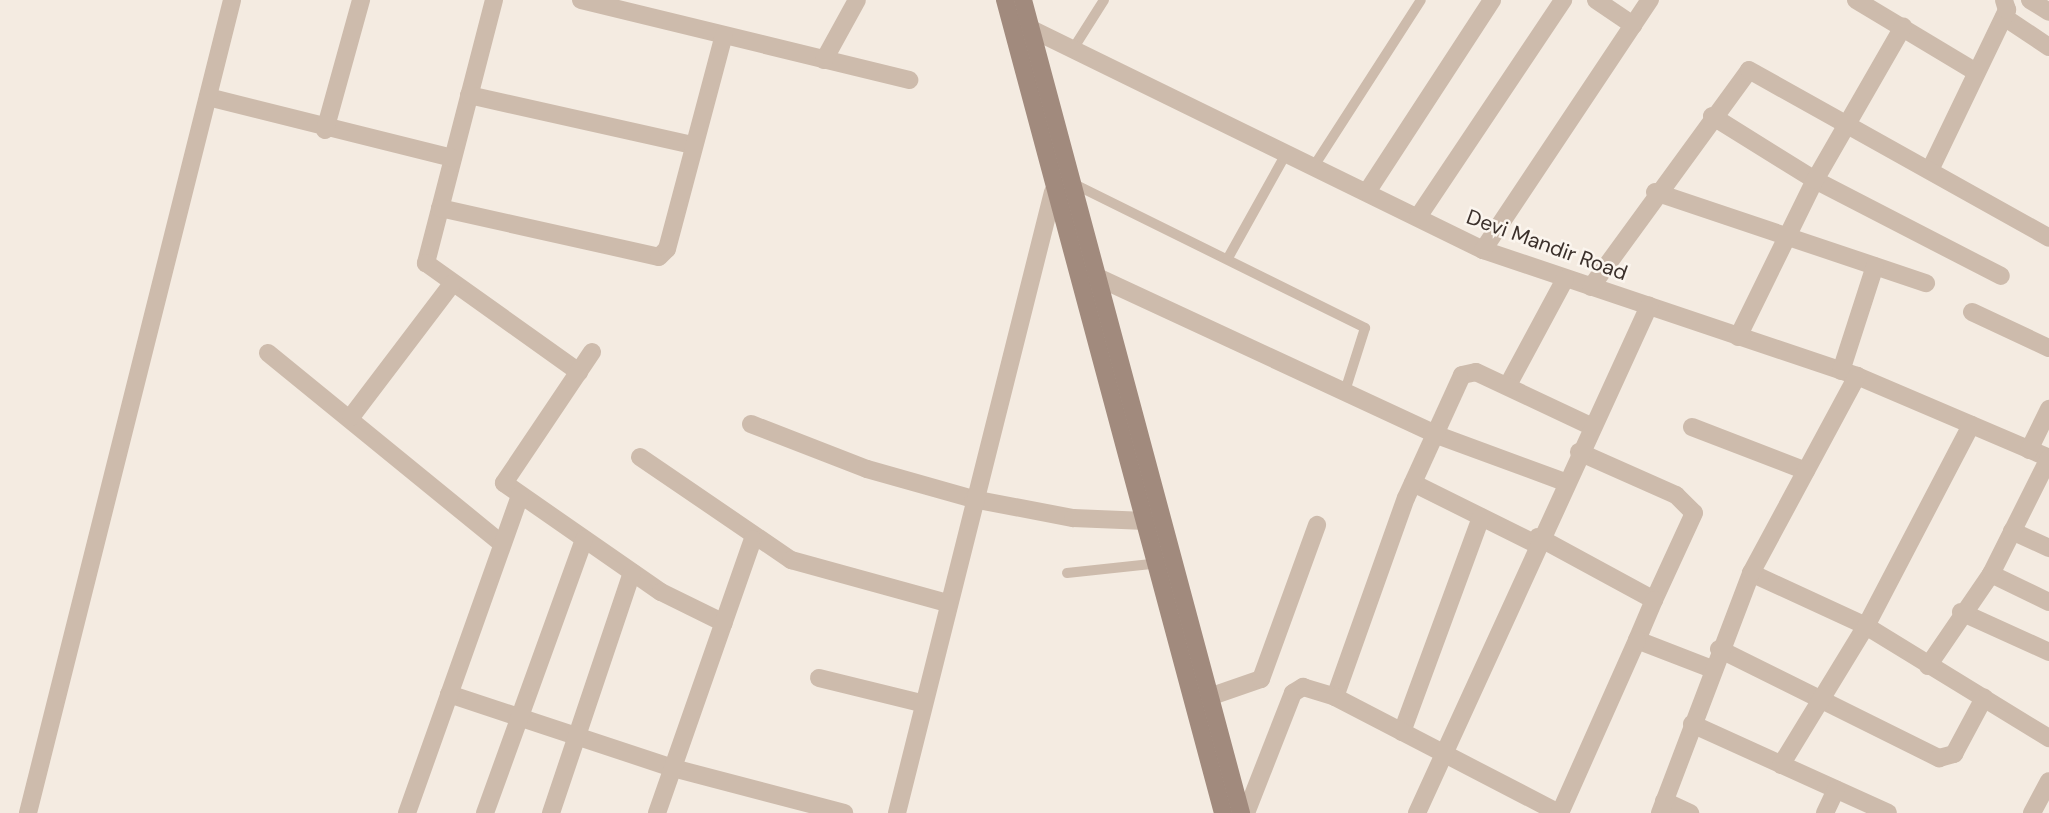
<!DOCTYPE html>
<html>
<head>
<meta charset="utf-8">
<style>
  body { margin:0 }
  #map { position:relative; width:2049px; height:813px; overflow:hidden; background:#f4ebe1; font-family:"DM Sans",sans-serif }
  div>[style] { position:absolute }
  .lane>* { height:10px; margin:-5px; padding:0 5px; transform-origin:5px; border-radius:5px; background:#cdbbac }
  .street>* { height:18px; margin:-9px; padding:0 9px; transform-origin:9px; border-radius:9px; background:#cdbbac }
  .secondary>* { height:18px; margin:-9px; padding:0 9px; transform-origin:9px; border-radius:9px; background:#a18a7d }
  span { translate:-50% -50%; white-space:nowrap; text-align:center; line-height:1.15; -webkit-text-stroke:5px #fbf5ee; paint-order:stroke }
  .street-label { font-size:21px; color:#3b302b }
</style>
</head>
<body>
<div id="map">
  <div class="lane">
    <i style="left:1073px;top:49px;width:58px;rotate:-57.7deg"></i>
    <i style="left:1314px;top:166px;width:197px;rotate:-57.2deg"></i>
    <i style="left:1072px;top:183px;width:327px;rotate:26.3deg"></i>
    <i style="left:1365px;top:328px;width:63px;rotate:107.6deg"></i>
    <i style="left:1228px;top:258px;width:121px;rotate:-60.9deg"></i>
    <i style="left:1067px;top:573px;width:94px;rotate:-6.1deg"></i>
  </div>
  <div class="street">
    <i style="left:494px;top:0;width:272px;rotate:104.5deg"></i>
    <i style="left:426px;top:263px;width:188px;rotate:35.5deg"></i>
    <i style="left:581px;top:0;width:338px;rotate:13.7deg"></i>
    <i style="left:1596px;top:0;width:45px;rotate:34deg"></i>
    <i style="left:1856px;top:0;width:138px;rotate:31deg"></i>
    <i style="left:2030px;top:0;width:22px;rotate:32deg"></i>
    <i style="left:2004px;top:17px;width:54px;rotate:33.7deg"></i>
    <i style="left:1019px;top:23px;width:517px;rotate:26.07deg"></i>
    <i style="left:1483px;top:250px;width:395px;rotate:18.6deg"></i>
    <i style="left:1857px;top:376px;width:209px;rotate:23.1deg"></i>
    <i style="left:824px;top:60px;width:68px;rotate:-61.2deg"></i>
    <i style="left:469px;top:95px;width:230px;rotate:12.6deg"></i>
    <i style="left:208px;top:97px;width:252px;rotate:14deg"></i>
    <i style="left:1712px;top:116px;width:121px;rotate:31.9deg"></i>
    <i style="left:1815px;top:180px;width:209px;rotate:27.3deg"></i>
    <i style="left:325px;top:130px;width:135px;rotate:-74.5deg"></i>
    <i style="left:1930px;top:170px;width:178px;rotate:-64.3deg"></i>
    <i style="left:2007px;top:10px;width:10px;rotate:-107deg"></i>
    <i style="left:1367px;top:192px;width:229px;rotate:-56.9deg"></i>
    <i style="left:1655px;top:192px;width:286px;rotate:18.6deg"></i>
    <i style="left:440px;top:208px;width:224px;rotate:12.6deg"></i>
    <i style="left:659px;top:257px;width:11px;rotate:-45deg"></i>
    <i style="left:667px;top:249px;width:221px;rotate:-75.1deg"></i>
    <i style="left:1418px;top:217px;width:261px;rotate:-56.2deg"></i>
    <i style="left:1483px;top:250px;width:301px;rotate:-56.3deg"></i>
    <i style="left:1095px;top:276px;width:377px;rotate:24.9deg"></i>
    <i style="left:1437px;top:435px;width:136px;rotate:20.2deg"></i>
    <i style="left:1591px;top:287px;width:268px;rotate:-53.9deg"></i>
    <i style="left:1749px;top:70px;width:344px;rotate:29.2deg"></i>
    <i style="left:1972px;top:312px;width:85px;rotate:25.1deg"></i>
    <i style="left:1738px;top:337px;width:175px;rotate:-63.9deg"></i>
    <i style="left:1815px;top:180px;width:177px;rotate:-60.1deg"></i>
    <i style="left:592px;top:352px;width:158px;rotate:123.9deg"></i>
    <i style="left:504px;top:483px;width:191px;rotate:34.8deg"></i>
    <i style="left:661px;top:592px;width:70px;rotate:26.2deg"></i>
    <i style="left:268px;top:353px;width:302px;rotate:39.2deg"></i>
    <i style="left:1841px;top:371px;width:110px;rotate:-72.1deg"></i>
    <i style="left:1508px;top:385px;width:120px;rotate:-61.7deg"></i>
    <i style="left:351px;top:417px;width:167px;rotate:-52.8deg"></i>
    <i style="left:751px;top:424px;width:124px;rotate:21.2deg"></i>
    <i style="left:867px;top:469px;width:110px;rotate:15.8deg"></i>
    <i style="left:973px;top:499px;width:102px;rotate:10.8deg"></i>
    <i style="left:1073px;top:518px;width:73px;rotate:2.4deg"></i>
    <i style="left:1692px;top:427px;width:122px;rotate:21.1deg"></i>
    <i style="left:2029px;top:450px;width:46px;rotate:-64deg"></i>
    <i style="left:1579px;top:452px;width:106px;rotate:23.9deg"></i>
    <i style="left:1676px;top:495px;width:25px;rotate:45deg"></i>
    <i style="left:1694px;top:513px;width:96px;rotate:114.7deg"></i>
    <i style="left:640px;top:457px;width:183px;rotate:34.3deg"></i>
    <i style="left:791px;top:560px;width:162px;rotate:15.4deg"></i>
    <i style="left:1413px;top:483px;width:137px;rotate:26.4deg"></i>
    <i style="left:2012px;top:531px;width:41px;rotate:24.7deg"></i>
    <i style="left:1538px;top:537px;width:132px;rotate:28.5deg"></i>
    <i style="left:1654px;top:600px;width:43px;rotate:113deg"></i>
    <i style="left:1637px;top:640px;width:80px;rotate:21.1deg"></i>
    <i style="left:1751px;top:573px;width:127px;rotate:24.7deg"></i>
    <i style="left:1866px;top:626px;width:215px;rotate:31.5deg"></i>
    <i style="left:1991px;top:574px;width:64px;rotate:25.8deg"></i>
    <i style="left:1961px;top:612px;width:97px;rotate:24.4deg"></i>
    <i style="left:1719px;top:649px;width:246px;rotate:26.4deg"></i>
    <i style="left:1939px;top:758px;width:16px;rotate:-15deg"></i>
    <i style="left:1954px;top:754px;width:64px;rotate:-61.8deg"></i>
    <i style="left:1928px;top:666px;width:112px;rotate:-55.6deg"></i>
    <i style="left:1991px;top:574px;width:130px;rotate:-63.4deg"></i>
    <i style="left:819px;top:678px;width:105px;rotate:13.8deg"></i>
    <i style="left:449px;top:694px;width:236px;rotate:18.3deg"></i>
    <i style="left:673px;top:768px;width:177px;rotate:14.7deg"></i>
    <i style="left:1209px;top:697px;width:55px;rotate:-19.1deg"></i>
    <i style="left:1261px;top:679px;width:164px;rotate:-70deg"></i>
    <i style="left:1335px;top:697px;width:211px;rotate:-70.4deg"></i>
    <i style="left:1406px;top:498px;width:135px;rotate:-65.5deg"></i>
    <i style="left:1462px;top:375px;width:14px;rotate:-12deg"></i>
    <i style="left:1476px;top:372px;width:127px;rotate:25.2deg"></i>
    <i style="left:1692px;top:724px;width:215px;rotate:24.4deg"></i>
    <i style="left:1402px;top:732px;width:229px;rotate:-69.8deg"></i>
    <i style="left:1781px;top:765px;width:163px;rotate:-58.6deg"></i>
    <i style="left:1866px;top:626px;width:227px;rotate:-62.4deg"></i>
    <i style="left:1664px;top:801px;width:29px;rotate:25deg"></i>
    <i style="left:28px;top:813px;width:838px;rotate:-75.91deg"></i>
    <i style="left:407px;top:813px;width:337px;rotate:-70.4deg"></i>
    <i style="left:485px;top:813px;width:291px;rotate:-70.1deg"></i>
    <i style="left:551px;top:813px;width:254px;rotate:-71.4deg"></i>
    <i style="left:657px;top:813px;width:290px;rotate:-70.7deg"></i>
    <i style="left:897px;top:813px;width:640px;rotate:-75.9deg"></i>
    <i style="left:1246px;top:813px;width:129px;rotate:-68.6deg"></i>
    <i style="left:1293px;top:693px;width:12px;rotate:-31deg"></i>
    <i style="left:1303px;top:687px;width:34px;rotate:17deg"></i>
    <i style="left:1335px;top:697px;width:252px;rotate:27.4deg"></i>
    <i style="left:1417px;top:813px;width:558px;rotate:-65.41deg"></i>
    <i style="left:1560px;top:813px;width:189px;rotate:-66deg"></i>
    <i style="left:1660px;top:813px;width:257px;rotate:-69.2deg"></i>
    <i style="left:1751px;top:573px;width:224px;rotate:-61.7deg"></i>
    <i style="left:1825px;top:813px;width:26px;rotate:-65deg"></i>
    <i style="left:2032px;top:813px;width:36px;rotate:-62deg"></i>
  </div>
  <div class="secondary">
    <i style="left:1005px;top:0;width:842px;rotate:74.99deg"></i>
    <i style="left:1023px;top:0;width:842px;rotate:74.99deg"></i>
  </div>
  <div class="street-label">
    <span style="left:1547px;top:245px;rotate:20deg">Devi Mandir Road</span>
  </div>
</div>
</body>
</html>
